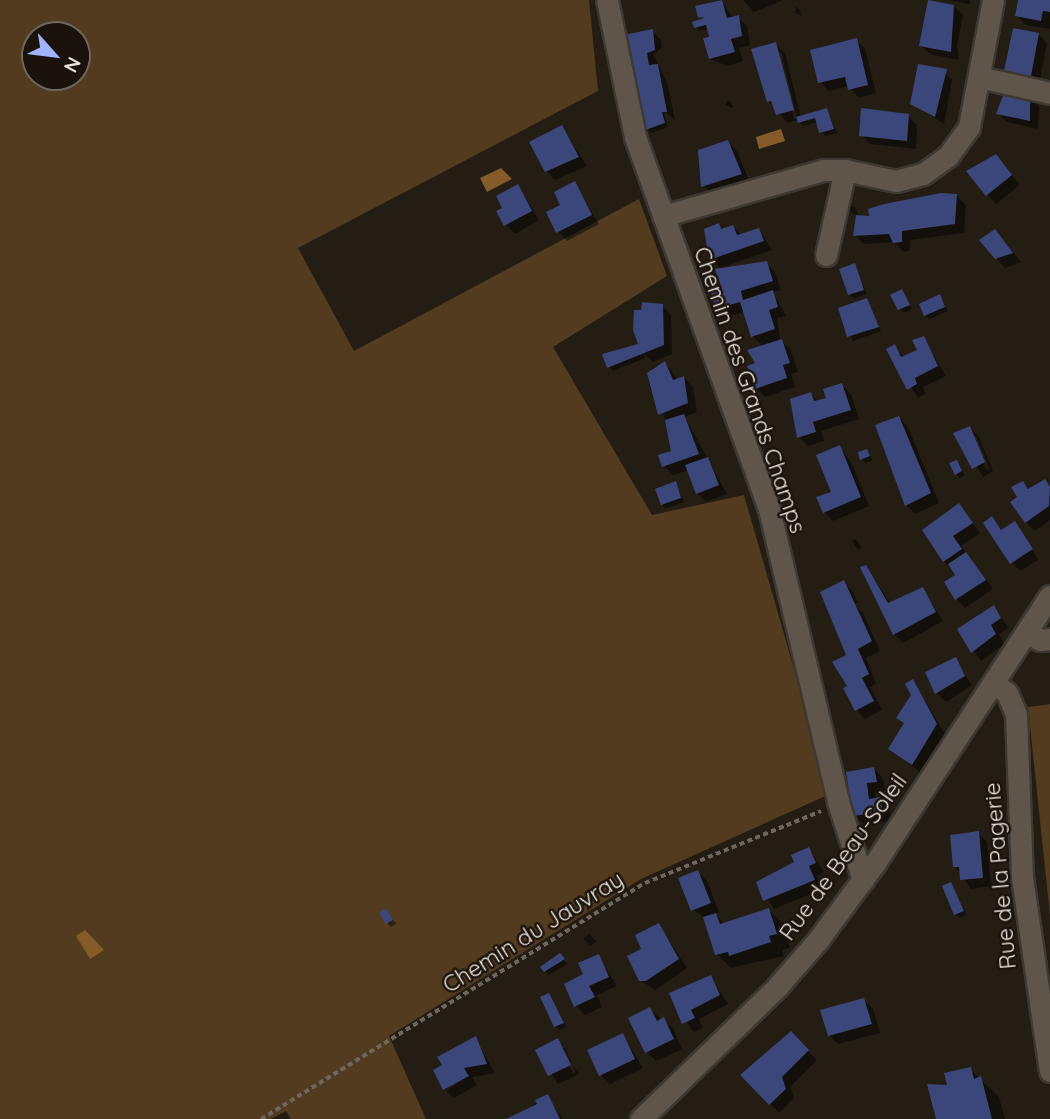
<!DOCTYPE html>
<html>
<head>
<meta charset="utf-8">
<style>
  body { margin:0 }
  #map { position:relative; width:1050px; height:1119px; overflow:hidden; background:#241d14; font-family:Quicksand,sans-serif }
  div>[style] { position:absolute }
  .green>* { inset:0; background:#523b1f }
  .water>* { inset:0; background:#855c29 }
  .shadow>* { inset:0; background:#0007 }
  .building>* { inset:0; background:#3b477a }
  .path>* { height:3.5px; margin-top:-1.75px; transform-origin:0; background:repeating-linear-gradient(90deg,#6d675f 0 5px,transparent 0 8.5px) }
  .roads { filter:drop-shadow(2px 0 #3d3832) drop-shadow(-2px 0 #3d3832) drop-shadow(0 2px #3d3832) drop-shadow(0 -2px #3d3832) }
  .minor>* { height:21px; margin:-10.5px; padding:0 10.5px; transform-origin:10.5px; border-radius:10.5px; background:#5f554b }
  span { translate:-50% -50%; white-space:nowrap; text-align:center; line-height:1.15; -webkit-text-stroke:5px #1b130b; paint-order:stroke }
  .street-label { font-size:23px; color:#e9e4de }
  .north { position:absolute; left:21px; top:21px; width:70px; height:70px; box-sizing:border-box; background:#1b130b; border:2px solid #6d675f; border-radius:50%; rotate:118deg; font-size:19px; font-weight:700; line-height:28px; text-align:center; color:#e9e4de }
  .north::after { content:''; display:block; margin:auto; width:24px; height:32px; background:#9fb3fd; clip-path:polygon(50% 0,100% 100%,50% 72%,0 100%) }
</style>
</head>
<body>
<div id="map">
  <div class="green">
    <i style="clip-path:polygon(evenodd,0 0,589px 0,598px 91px,298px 248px,354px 351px,639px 199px,667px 276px,553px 347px,652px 515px,744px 495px,830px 794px,641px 879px,389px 1036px,426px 1119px,291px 1119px,286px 1111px,271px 1119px,0 1119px,0 0,35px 35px,77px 35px,77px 77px,35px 77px,35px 35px)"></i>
    <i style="clip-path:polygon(1050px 704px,1050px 915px,1028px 707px)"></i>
  </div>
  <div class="water">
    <i style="clip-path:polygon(781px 129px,785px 141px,759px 149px,756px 137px)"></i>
    <i style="clip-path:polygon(501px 168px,512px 179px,487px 192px,480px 178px)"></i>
    <i style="clip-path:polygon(85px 930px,104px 950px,90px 959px,76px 936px)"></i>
  </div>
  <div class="shadow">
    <i style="clip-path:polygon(743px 0,783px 0,754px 12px)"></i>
    <i style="clip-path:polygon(948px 0,970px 0,970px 4px)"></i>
    <i style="clip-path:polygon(1020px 0,1050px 0,1050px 29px,1026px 25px,1017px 16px)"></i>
    <i style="clip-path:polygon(722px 2px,733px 18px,738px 17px,747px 26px,750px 45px,739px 48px,743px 61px,727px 66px,711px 59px,705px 39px,714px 43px,709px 29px,700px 31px,696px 27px,703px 20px,700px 16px)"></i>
    <i style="clip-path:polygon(796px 6px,800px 10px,802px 16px,795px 13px)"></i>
    <i style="clip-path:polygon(954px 6px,963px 15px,957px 46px,959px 60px,930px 54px,921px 45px)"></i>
    <i style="clip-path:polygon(652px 31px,661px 40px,662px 47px,654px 55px,668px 85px,675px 120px,663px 110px,668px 127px,650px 133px,639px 105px,626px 36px)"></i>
    <i style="clip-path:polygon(1038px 34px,1047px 43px,1039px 84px,1015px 79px,1006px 70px)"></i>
    <i style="clip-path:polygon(856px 40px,865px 49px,876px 93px,859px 98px,849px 86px,829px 91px,820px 82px)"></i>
    <i style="clip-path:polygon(evenodd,776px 44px,785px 53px,801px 118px,827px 110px,837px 133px,825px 136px,818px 122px,803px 126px,798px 120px,787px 123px,769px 101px,776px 44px,777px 52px,781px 52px,797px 118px,794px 119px,777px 52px)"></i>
    <i style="clip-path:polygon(943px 71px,952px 80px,944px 124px,912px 103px)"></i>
    <i style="clip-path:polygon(1030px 97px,1039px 106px,1038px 129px,1007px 122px,998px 113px)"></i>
    <i style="clip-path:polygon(728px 100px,732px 104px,733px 108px,725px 105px)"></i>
    <i style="clip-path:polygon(908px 116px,917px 125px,916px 149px,870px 144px,861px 135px)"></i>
    <i style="clip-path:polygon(562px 127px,587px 166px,555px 180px,546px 171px)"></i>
    <i style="clip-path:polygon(728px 142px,737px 151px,750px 183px,711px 195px,700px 179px)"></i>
    <i style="clip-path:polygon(996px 156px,1020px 185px,996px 204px,987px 195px)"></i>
    <i style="clip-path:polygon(574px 183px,599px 224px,567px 241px,558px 231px,563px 205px)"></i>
    <i style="clip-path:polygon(518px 186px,539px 220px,515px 234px,506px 225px,504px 209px)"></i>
    <i style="clip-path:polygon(957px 196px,966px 205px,964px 233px,910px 240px,910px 250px,904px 252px,894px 242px,864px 244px,855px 235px,857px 215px,845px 210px,846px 206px,855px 207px,859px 217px,872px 217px)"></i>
    <i style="clip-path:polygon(733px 227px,742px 236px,759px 230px,772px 250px,720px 268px,711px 259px,706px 230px)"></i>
    <i style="clip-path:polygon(1003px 240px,1021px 262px,1005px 268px,996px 258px)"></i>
    <i style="clip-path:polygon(766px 263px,775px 272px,781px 290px,773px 292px,786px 316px,777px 318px,780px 339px,791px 350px,798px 372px,791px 374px,795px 387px,765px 397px,756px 388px,763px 347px,753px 336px,745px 312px,726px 317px,717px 308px,726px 286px)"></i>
    <i style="clip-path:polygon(854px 265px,867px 294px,854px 298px,849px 294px)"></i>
    <i style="clip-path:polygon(901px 291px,912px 309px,904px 313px,900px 309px)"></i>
    <i style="clip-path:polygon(940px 297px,948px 311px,929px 319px,925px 315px)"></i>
    <i style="clip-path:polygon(866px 300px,881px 331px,853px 341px,840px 309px)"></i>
    <i style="clip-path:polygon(662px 306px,671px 315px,672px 354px,653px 362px,643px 353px,645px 358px,613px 371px,609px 367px,638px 346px)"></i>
    <i style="clip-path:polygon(923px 338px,946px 376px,923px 387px,925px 394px,918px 398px,888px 350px,894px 346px,904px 358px,919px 351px)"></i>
    <i style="clip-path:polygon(665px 363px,678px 380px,684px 378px,693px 387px,697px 412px,685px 417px,727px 494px,706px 502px,697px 493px,689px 470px,673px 475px,664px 466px,674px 452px,667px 422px,649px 385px,652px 368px)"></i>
    <i style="clip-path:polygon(842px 385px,851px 394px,859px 419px,821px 431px,824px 441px,808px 446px,799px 437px,811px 394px,818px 402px,828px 399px)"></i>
    <i style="clip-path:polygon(899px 418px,908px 427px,939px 503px,915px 514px,906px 505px)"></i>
    <i style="clip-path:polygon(evenodd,970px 428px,979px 437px,993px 471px,983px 477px,956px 434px,970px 428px,973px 436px,976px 436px,990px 469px,986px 470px,973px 436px)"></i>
    <i style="clip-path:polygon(840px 447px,852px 464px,869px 506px,833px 521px,824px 512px,833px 493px)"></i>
    <i style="clip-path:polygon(867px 451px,873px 460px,866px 463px,862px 459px)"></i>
    <i style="clip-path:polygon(956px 462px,965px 475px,960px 478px,956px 474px)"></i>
    <i style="clip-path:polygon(1045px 482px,1050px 487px,1050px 520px,1035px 531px,1026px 522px,1019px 498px,1023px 483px,1030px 490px)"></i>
    <i style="clip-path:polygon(675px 483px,684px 502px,666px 508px,662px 504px)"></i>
    <i style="clip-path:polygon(959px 506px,980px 533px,961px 546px,993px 589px,965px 608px,956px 599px,957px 575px,944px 561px)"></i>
    <i style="clip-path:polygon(992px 519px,1003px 531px,1024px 535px,1038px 560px,1020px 571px,1012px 562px)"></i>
    <i style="clip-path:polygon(856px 539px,862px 548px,858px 550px,852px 541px)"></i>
    <i style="clip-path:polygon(866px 567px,891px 604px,923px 589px,943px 621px,903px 643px,894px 634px)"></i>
    <i style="clip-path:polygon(843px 582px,852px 591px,858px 602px,854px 604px,863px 613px,880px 651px,866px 658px,876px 683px,870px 687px,882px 710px,865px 719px,856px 710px,850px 686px)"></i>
    <i style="clip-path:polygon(993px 607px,1009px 628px,999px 634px,1004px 644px,981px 661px,959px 630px)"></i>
    <i style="clip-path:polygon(955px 660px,972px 685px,946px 702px,937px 693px)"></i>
    <i style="clip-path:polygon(913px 681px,945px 734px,921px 773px,890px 749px,907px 724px)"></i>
    <i style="clip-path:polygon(874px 769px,883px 778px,885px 790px,875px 792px,876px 800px,889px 808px,891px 821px,864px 824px,854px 815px,848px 774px)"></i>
    <i style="clip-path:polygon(978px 833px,987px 842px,991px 886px,971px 889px,955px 866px)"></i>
    <i style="clip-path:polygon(809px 849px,824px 872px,817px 876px,823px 889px,774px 909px,758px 882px,796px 863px)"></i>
    <i style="clip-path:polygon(698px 872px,707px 881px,719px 912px,715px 914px,725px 924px,769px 910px,783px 924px,790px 948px,782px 950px,784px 956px,731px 968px,717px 954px,705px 917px,692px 910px)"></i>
    <i style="clip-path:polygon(951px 885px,967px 915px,960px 918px,956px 914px)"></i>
    <i style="clip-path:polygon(386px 910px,396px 924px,391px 927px,387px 923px)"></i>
    <i style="clip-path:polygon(659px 925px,687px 968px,655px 990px,640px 980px)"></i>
    <i style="clip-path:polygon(590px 934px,596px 942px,590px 946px,583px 938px)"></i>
    <i style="clip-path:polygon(560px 955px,567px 964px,549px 975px,543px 968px)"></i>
    <i style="clip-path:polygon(598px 956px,617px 986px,597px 995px,602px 1007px,585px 1015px,576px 1006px)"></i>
    <i style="clip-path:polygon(711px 977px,728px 1004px,699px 1019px,703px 1028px,693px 1032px,671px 994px)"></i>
    <i style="clip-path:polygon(549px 995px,567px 1027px,560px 1030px,556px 1026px)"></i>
    <i style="clip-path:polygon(864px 1000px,873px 1009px,880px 1033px,838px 1044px,829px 1035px)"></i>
    <i style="clip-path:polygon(649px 1009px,673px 1028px,682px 1049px,656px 1061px,647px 1052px)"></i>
    <i style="clip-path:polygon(791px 1034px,817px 1060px,790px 1087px,794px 1098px,779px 1113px,743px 1075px)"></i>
    <i style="clip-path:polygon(623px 1035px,643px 1068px,610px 1084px,601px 1075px)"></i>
    <i style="clip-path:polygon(475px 1038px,495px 1073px,472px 1077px,477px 1085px,454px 1098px,446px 1091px,476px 1070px,445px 1090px,435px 1071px)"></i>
    <i style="clip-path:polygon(evenodd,557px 1040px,579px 1074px,558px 1084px,537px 1050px,557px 1040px,561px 1048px,565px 1048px,576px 1072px,573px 1074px,561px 1048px)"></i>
    <i style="clip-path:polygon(970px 1069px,999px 1097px,1005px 1119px,938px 1119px)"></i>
    <i style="clip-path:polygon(547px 1096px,563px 1119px,511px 1119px)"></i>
  </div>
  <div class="building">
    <i style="clip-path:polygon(722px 0,727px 18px,739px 15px,742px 36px,731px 39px,735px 52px,709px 59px,703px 38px,709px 37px,706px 25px,694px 28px,692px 22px,704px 18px,698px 17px,695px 6px)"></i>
    <i style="clip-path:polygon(928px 0,954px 5px,951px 52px,919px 46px)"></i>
    <i style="clip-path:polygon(1018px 0,1050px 0,1050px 12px,1043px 11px,1041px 21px,1015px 16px)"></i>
    <i style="clip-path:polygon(1013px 28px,1039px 33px,1031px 76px,1004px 71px)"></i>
    <i style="clip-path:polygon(653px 29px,655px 50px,647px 53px,649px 65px,658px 64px,667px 112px,662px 112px,665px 123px,645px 130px,623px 35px)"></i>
    <i style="clip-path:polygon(857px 38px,868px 85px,848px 90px,845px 77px,818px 83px,810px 50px)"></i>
    <i style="clip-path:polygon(776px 42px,794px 110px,776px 115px,771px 101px,767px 102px,751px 49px)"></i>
    <i style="clip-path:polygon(918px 64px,947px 69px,935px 117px,910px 104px)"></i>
    <i style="clip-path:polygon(1005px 90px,1030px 95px,1030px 121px,996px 114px)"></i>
    <i style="clip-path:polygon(827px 108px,834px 129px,819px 133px,815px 118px,798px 123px,796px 117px)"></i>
    <i style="clip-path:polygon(861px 108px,909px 114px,907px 141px,859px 136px)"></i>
    <i style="clip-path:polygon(562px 125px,579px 157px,545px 172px,529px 142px)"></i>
    <i style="clip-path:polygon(728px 140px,742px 174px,701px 187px,698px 150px)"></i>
    <i style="clip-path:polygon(996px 154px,1012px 175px,986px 196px,966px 171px)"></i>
    <i style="clip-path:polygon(575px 181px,592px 215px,556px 233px,546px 212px,560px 205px,554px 192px)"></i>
    <i style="clip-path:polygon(518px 184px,532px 211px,504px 226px,496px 211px,502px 208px,496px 196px)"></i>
    <i style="clip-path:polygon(941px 193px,957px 194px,955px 224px,902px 231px,902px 242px,893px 243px,889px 234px,853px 236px,856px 215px,869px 216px,868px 209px,884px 204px)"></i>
    <i style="clip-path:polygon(719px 223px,721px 229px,733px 225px,737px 235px,759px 228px,764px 241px,709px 260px,704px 229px)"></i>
    <i style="clip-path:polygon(995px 229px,1013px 253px,995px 259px,979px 240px)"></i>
    <i style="clip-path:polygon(767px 261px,773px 281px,741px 291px,743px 300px,773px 290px,778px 307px,769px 310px,775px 329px,751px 337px,740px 302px,716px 309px,710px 289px,721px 286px,715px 269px)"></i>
    <i style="clip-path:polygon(855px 263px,864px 290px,848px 295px,839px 269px)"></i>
    <i style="clip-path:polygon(902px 289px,910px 305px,898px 310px,890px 295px)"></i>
    <i style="clip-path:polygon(940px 294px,945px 307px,924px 316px,919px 304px)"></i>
    <i style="clip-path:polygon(867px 298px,879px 327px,847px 337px,838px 308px)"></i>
    <i style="clip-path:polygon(642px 302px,663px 304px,664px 345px,607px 368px,602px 354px,638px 344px,633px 330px,634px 310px,641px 310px)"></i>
    <i style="clip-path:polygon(924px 336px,938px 366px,915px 378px,917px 384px,907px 390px,886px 349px,895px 344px,901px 357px,917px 350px,912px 340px)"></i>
    <i style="clip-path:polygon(782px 339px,790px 363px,783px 365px,787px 378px,755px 389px,747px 366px,755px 363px,747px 350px)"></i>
    <i style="clip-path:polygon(665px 361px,673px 380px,684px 376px,688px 403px,658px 415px,647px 373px)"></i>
    <i style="clip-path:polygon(842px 383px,851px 410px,813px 422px,816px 432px,797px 438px,790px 399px,811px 392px,814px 401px,826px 398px,823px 389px)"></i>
    <i style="clip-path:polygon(684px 414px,699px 454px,662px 467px,658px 455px,671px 451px,665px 420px)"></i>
    <i style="clip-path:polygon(899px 416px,931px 493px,905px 506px,875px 425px)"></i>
    <i style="clip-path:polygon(970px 426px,985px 462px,972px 469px,953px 433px)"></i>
    <i style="clip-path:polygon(840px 445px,861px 497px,823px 513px,816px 497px,831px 492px,816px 455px)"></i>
    <i style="clip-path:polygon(867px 449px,870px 456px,860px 460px,858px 452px)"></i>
    <i style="clip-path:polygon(708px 457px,719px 485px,696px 494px,685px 465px)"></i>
    <i style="clip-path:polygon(957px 460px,962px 471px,955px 475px,949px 463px)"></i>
    <i style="clip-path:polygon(1045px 479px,1050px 487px,1049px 506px,1025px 523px,1010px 502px,1017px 497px,1011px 487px,1023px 481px,1028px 489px)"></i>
    <i style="clip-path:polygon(676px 481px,681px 498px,661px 505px,655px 489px)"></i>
    <i style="clip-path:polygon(959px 503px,973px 523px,953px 536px,962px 549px,943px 562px,922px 530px)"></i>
    <i style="clip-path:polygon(992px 516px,1001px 530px,1015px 521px,1033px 549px,1010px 564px,983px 523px)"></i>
    <i style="clip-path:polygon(966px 552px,986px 580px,955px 600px,944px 582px,955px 575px,948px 564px)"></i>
    <i style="clip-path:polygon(866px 565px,888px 603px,923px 587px,936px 612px,893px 635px,860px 567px)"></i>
    <i style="clip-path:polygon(844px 580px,872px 641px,858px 649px,869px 674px,862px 678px,874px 701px,855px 711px,843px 688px,847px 686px,832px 662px,846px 655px,820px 592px)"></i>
    <i style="clip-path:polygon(994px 605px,1001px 618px,991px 625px,996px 634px,971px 653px,957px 629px)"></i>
    <i style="clip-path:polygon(956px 657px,965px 676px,935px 694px,925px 672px)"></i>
    <i style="clip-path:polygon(913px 679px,937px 724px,912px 765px,888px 749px,904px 723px,896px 718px,911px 695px,905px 684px)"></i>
    <i style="clip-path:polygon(874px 767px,877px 782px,867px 783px,869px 799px,880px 797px,883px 812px,853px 816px,846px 772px)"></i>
    <i style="clip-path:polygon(979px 831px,983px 878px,960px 880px,959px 867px,953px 867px,950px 835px)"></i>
    <i style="clip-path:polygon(809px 847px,816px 863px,809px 866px,815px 880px,763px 901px,756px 882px,794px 862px,791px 855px)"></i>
    <i style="clip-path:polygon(698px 870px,711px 903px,691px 911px,678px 878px)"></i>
    <i style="clip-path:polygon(951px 882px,964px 911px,954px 915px,942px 886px)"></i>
    <i style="clip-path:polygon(386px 908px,393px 920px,386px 924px,379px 913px)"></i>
    <i style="clip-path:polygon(769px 908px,777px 934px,769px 936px,771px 942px,729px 956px,728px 952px,715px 955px,703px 917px,716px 913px,720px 924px)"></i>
    <i style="clip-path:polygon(659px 923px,679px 959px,646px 981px,639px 981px,627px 956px,641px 949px,635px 935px)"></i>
    <i style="clip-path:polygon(560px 953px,565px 959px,544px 972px,540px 967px)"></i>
    <i style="clip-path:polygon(599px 954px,609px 977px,589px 986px,595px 997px,574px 1007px,564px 984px,583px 974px,578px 963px)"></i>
    <i style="clip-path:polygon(711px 975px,720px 995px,691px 1010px,695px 1018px,682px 1024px,669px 993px)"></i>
    <i style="clip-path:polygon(549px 993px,564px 1023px,554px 1027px,540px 997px)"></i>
    <i style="clip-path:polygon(864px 998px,872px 1024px,828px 1036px,820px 1010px)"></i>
    <i style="clip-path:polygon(650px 1007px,657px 1021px,664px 1017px,674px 1039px,645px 1053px,628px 1018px)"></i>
    <i style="clip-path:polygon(791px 1031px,809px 1050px,782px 1077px,786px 1089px,769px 1105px,740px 1075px)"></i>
    <i style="clip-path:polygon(623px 1033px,635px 1059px,599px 1076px,587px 1050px)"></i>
    <i style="clip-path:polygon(476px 1036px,487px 1064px,464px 1068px,469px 1076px,443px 1090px,433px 1070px,442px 1065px,437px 1057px)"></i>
    <i style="clip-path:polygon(558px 1038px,571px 1065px,548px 1076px,535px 1050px)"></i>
    <i style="clip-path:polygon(971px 1067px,974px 1079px,981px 1076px,992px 1119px,936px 1119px,927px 1084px,947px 1085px,944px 1073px)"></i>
    <i style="clip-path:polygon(548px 1094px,560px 1119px,506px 1119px,537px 1104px,535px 1100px)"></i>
  </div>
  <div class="path">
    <i style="left:261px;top:1119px;width:451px;rotate:-31.6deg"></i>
    <i style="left:645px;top:883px;width:190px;rotate:-22.2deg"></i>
  </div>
  <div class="roads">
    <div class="minor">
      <i style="left:607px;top:0;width:140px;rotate:78.4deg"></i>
      <i style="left:635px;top:137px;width:395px;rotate:70.2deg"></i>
      <i style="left:769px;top:509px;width:301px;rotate:76.7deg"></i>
      <i style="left:838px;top:802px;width:82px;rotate:72.2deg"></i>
      <i style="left:979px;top:77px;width:73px;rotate:12.7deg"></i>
      <i style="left:663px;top:216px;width:166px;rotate:-16deg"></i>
      <i style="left:823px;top:170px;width:22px"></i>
      <i style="left:845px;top:170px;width:52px;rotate:12.2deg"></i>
      <i style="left:896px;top:181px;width:28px;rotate:-15deg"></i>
      <i style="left:923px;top:174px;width:31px;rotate:-36deg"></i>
      <i style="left:948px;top:156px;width:36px;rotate:-54deg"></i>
      <i style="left:969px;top:127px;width:129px;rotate:-79.3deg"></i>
      <i style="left:826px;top:255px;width:87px;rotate:-77.4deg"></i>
      <i style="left:1027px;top:632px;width:15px;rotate:32deg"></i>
      <i style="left:1040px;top:640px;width:10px;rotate:-6deg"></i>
      <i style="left:994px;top:683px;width:16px;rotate:38deg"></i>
      <i style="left:1007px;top:693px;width:23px;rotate:67deg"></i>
      <i style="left:1016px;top:714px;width:163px;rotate:87.9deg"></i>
      <i style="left:1022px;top:877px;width:196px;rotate:81.8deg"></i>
      <i style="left:641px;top:1119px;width:190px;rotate:-44.1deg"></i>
      <i style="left:777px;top:987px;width:62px;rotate:-48.9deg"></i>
      <i style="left:818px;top:940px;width:96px;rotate:-53.5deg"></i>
      <i style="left:875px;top:863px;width:319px;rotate:-56.8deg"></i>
    </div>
  </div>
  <div class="street-label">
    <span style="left:750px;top:390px;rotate:71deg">Chemin des Grands Champs</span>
    <span style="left:843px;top:857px;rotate:-54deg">Rue de Beau-Soleil</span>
    <span style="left:1000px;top:876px;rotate:-95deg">Rue de la Pagerie</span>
    <span style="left:533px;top:932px;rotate:-32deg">Chemin du Jauvray</span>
  </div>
  <div class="north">N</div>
</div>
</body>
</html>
